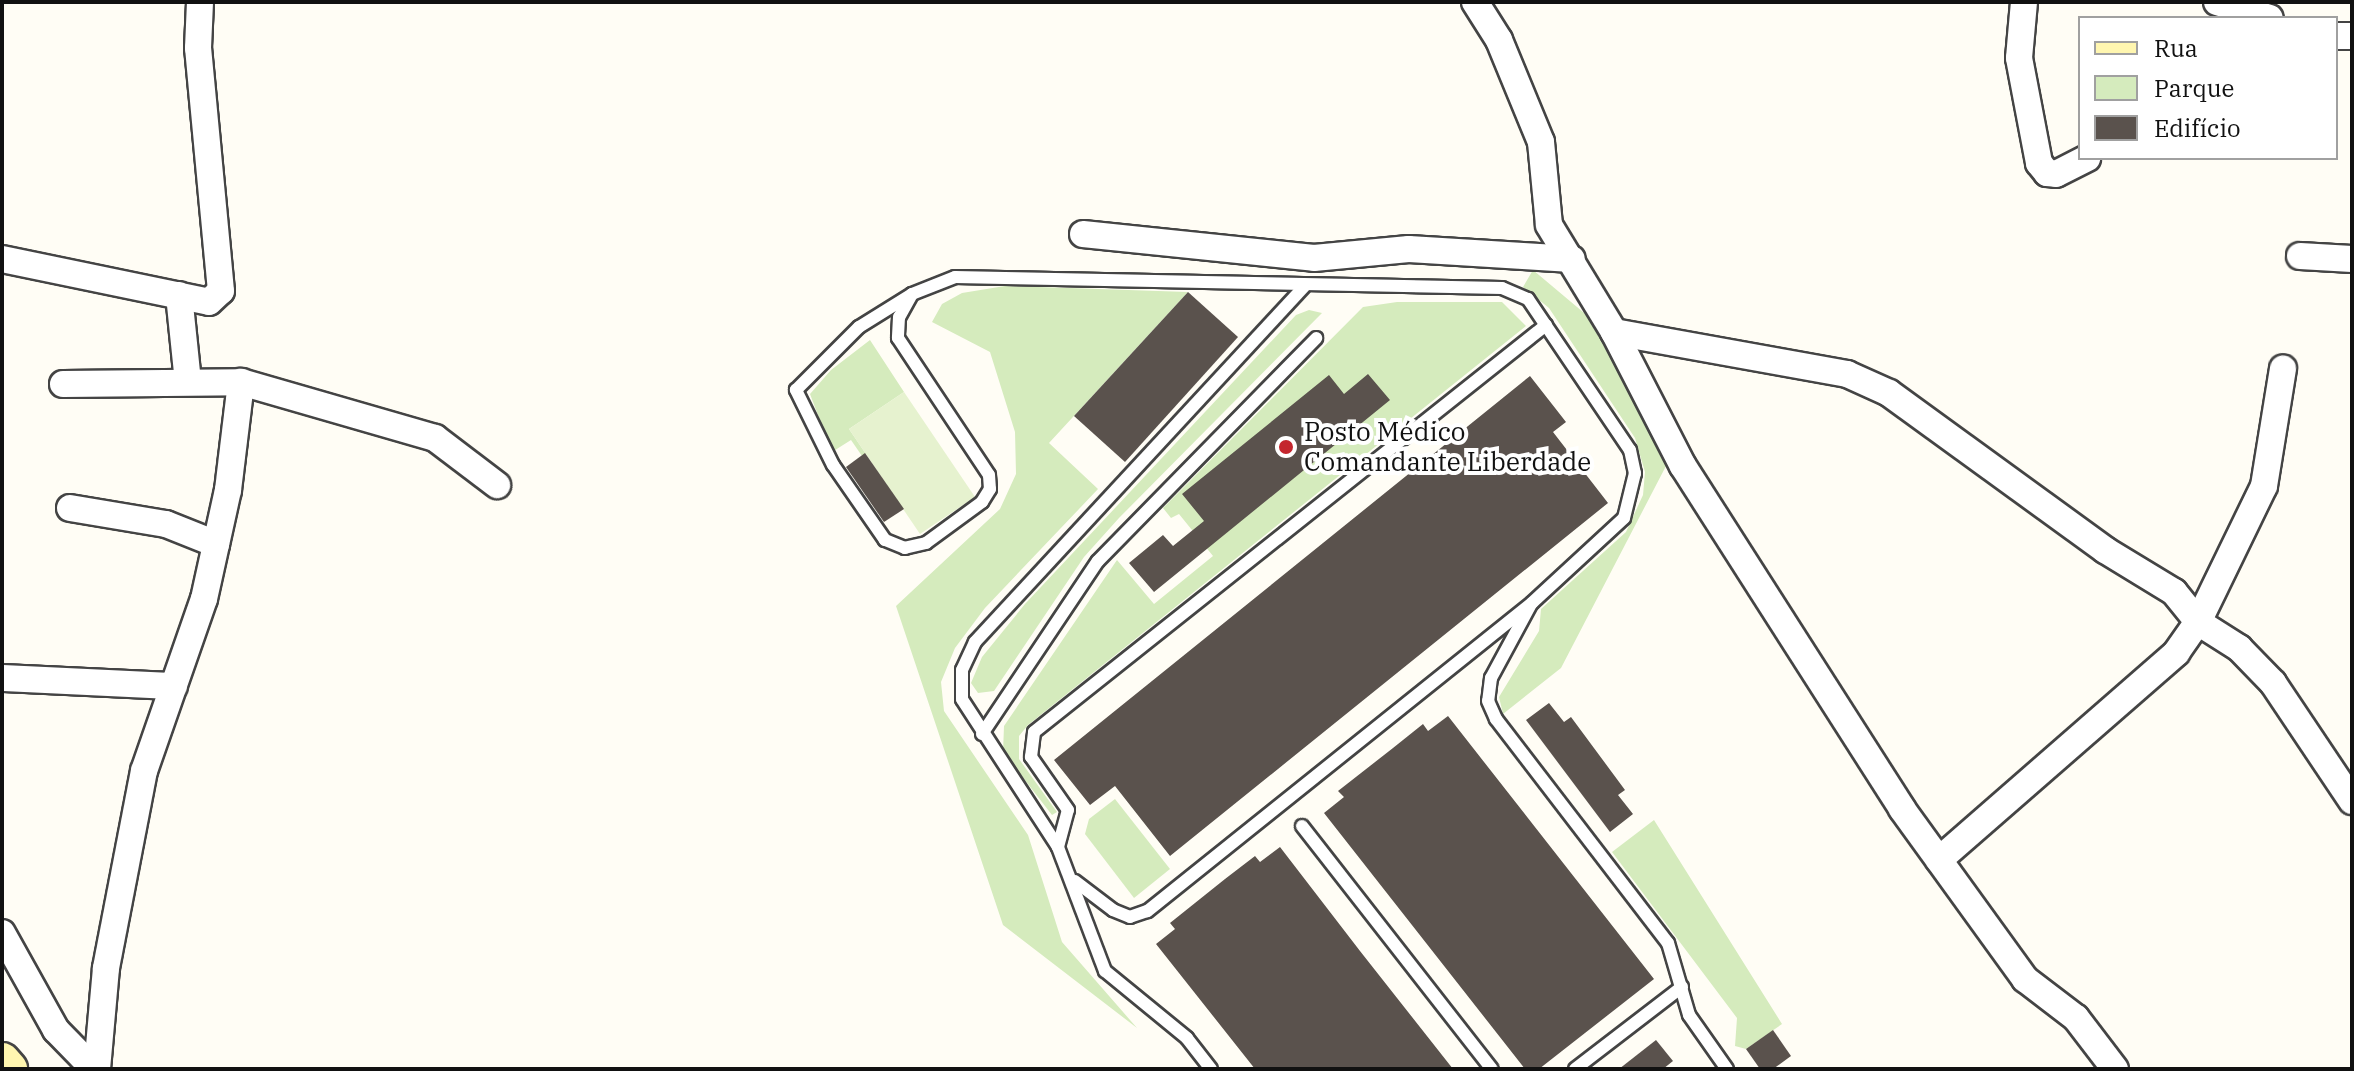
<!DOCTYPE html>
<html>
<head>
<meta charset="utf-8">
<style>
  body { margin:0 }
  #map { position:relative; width:2354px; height:1071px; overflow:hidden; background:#fffdf5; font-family:"IBM Plex Serif",serif }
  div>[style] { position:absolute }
  .green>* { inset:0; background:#d5ebbd }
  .pitch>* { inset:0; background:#e6f2cf }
  .building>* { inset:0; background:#5a524d }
  .roads { filter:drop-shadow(2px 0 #444) drop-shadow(-2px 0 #444) drop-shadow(0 2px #444) drop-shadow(0 -2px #444) }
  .lane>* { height:12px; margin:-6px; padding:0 6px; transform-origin:6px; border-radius:6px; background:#fff }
  .street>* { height:26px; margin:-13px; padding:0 13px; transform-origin:13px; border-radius:13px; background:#fff }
  .secondary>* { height:36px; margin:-18px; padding:0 18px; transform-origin:18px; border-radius:18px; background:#fff6b0 }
  .dots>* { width:22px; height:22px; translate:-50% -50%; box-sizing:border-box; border:4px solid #fff; border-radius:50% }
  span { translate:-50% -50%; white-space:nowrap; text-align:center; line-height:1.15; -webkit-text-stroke:8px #fff; paint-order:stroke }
  .poi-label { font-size:26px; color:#111 }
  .left { translate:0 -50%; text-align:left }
  .frame { position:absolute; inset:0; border:4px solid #111; pointer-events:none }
  .legend { position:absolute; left:2078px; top:16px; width:260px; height:144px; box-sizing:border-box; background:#fff; border:2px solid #a0a0a0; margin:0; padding:10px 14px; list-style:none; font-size:24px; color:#111 }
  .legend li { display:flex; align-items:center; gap:16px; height:40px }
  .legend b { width:40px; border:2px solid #a0a0a0 }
</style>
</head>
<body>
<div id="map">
  <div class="green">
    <i style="clip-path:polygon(1533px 270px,1602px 328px,1666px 466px,1561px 668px,1503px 714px,1499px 697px,1539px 631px,1541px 609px,1626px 532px,1643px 495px,1645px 472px,1635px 438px,1549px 308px,1523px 287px)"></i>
    <i style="clip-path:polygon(1005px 286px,1188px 292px,1049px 443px,1098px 489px,985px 608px,955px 648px,941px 682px,944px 711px,1028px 835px,1062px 942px,1137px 1028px,1003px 925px,896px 606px,1000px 509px,1016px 474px,1015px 432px,990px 352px,932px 322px,942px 304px,962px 293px)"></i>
    <i style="clip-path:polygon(1397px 302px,1502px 302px,1526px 326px,1028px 725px,1019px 736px,1019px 759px,1057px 812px,1052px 815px,1003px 752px,1004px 726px,1117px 560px,1154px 604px,1213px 556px,1179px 514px,1171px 518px,1163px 508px,1363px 307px)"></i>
    <i style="clip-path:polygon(1309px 310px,1322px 313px,1119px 518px,1084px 557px,994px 691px,978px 693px,971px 683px,982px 657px,1025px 604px,1296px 315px)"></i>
    <i style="clip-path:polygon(870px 340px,904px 392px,849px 429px,866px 454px,862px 456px,851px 440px,832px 452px,810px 394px,831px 370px)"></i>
    <i style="clip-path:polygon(1115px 799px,1170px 869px,1134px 898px,1085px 834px,1089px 819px)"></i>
    <i style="clip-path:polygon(1654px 820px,1782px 1024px,1746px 1049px,1735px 1046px,1737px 1018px,1612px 852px)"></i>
  </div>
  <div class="pitch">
    <i style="clip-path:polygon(904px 392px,975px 497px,920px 534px,849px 429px)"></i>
  </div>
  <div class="building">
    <i style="clip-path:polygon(1188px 292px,1238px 337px,1125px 462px,1074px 416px)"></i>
    <i style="clip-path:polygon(1368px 374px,1390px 400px,1154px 592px,1129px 563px,1163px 535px,1173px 546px,1204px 521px,1182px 494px,1329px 375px,1344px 394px)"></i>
    <i style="clip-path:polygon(1530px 376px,1566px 422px,1553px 432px,1608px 503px,1170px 856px,1115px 786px,1090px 805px,1054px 760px)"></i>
    <i style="clip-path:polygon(865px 453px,904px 509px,884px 522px,846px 467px)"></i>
    <i style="clip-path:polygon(1549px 703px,1564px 722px,1571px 717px,1625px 790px,1618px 795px,1633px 814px,1610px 832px,1526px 720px)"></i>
    <i style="clip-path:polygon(1448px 716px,1654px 979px,1539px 1069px,1525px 1069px,1324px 813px,1344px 797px,1338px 791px,1393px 748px,1423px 724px,1428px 731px)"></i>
    <i style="clip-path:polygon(1280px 847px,1360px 951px,1453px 1069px,1255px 1069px,1156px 944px,1175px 929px,1170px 923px,1225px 879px,1255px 856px,1260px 862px)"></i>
    <i style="clip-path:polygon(1773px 1030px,1791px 1056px,1773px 1069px,1760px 1069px,1746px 1049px)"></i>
    <i style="clip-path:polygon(1656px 1040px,1673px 1061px,1663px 1069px,1619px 1069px)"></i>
  </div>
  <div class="roads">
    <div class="lane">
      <i style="left:912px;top:294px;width:46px;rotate:-21.6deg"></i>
      <i style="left:955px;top:277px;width:547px;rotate:1.15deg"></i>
      <i style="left:1502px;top:288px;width:28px;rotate:23deg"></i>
      <i style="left:1528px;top:299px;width:182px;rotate:56deg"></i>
      <i style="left:1630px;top:450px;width:24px;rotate:78deg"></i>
      <i style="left:1635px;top:473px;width:46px;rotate:103.7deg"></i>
      <i style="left:1624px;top:518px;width:125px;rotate:137.3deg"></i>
      <i style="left:1532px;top:603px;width:493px;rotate:141.3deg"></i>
      <i style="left:1147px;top:911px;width:18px;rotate:161deg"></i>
      <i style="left:1130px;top:917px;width:18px;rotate:-158deg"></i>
      <i style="left:1113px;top:910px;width:48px;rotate:-142.7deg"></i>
      <i style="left:912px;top:294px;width:26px;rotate:119deg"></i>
      <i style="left:899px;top:317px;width:21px;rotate:93deg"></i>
      <i style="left:898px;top:338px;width:164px;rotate:56.4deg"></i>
      <i style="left:989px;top:475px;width:14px;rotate:86deg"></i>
      <i style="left:990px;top:489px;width:15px;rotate:122deg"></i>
      <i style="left:982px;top:502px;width:69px;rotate:143.8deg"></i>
      <i style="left:926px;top:543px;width:22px;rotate:167deg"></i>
      <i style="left:905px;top:548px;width:22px;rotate:-158deg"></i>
      <i style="left:885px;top:540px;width:91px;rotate:-124.7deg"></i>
      <i style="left:833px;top:465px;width:84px;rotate:-116.3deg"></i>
      <i style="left:796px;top:390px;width:89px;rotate:-45deg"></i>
      <i style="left:859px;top:327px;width:62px;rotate:-31.9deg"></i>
      <i style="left:1530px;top:606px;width:82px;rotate:118.4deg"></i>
      <i style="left:1491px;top:678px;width:23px;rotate:97deg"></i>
      <i style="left:1488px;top:701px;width:20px;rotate:66deg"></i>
      <i style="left:1496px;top:719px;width:282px;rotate:52.5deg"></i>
      <i style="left:1668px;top:943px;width:75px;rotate:73.7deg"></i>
      <i style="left:1689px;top:1015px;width:66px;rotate:54.9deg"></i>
      <i style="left:982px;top:734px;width:208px;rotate:-56.2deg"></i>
      <i style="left:1098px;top:561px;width:312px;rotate:-45.6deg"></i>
      <i style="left:1302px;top:826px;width:308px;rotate:52deg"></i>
      <i style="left:1058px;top:847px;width:38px;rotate:-75deg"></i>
      <i style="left:1068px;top:810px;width:65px;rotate:-124.9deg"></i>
      <i style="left:1031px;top:757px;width:25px;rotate:-83deg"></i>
      <i style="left:1034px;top:732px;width:654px;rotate:-38.48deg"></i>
      <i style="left:1211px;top:1069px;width:39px;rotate:-128deg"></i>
      <i style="left:1187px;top:1038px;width:106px;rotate:-140.7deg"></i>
      <i style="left:1105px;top:971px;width:133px;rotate:-110.8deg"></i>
      <i style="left:1058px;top:847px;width:176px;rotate:-123deg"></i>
      <i style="left:962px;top:699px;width:29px;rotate:-90deg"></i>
      <i style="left:962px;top:670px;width:31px;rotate:-65deg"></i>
      <i style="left:975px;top:642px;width:485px;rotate:-47.2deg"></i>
      <i style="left:1575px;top:1069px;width:135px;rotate:-37.5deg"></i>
    </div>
    <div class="street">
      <i style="left:1475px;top:2px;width:45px;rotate:57.7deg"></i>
      <i style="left:1499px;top:40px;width:110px;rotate:67.6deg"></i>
      <i style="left:1541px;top:142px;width:83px;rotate:84.5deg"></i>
      <i style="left:1549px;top:225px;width:125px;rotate:58.7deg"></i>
      <i style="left:1614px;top:332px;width:151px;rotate:62.8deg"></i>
      <i style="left:1683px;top:466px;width:407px;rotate:57.4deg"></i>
      <i style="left:1902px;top:809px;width:210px;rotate:54.1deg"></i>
      <i style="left:2025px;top:979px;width:64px;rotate:37.4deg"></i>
      <i style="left:2076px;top:1018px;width:64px;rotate:52.6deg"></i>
      <i style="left:2024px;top:2px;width:56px;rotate:95.1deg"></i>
      <i style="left:2019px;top:58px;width:107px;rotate:79.2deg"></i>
      <i style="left:2039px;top:163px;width:13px;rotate:51deg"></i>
      <i style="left:2047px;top:173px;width:9px;rotate:6deg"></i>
      <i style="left:2056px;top:174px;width:35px;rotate:-27deg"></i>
      <i style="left:2217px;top:2px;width:55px;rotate:16.8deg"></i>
      <i style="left:2336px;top:36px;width:16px"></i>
      <i style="left:1083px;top:234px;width:232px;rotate:5.9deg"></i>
      <i style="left:1314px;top:258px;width:95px;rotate:-5.4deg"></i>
      <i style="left:1409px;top:249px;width:163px;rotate:3.5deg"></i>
      <i style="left:2300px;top:256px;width:52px;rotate:3.3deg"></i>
      <i style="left:2px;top:259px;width:211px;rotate:11.7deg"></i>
      <i style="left:209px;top:302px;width:16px;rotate:-43deg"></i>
      <i style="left:221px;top:291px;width:244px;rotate:-95.4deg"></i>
      <i style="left:198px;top:48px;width:46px;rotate:-87.5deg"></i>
      <i style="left:179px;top:295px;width:87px;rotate:84.1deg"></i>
      <i style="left:1614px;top:332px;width:237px;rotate:10.2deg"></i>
      <i style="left:1847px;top:374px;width:46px;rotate:24.3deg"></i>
      <i style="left:1889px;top:393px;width:267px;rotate:36deg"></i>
      <i style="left:2105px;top:550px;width:81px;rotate:31.3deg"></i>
      <i style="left:2174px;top:592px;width:38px;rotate:51deg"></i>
      <i style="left:2198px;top:622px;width:49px;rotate:32.4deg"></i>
      <i style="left:2239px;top:648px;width:49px;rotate:45.8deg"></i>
      <i style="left:2273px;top:683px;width:142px;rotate:56.2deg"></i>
      <i style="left:63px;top:384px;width:178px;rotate:-0.6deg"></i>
      <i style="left:241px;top:382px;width:202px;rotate:16.1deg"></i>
      <i style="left:435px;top:438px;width:78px;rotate:37.2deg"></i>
      <i style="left:70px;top:508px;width:97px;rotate:9.5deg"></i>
      <i style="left:166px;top:524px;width:54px;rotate:21.8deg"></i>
      <i style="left:2px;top:678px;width:172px;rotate:2.7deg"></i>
      <i style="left:1939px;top:860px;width:315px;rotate:-41.1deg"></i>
      <i style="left:2176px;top:653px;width:38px;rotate:-55deg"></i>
      <i style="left:2198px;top:622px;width:151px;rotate:-64.1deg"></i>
      <i style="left:2264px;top:486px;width:119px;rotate:-80.8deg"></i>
      <i style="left:2px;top:933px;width:111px;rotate:60.9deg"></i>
      <i style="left:56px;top:1030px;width:54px;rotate:45.7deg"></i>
      <i style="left:97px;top:1069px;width:101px;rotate:-84.9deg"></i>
      <i style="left:106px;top:968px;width:201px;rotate:-79.1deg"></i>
      <i style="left:144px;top:771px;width:182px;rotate:-70.8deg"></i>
      <i style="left:204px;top:599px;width:112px;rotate:-77.6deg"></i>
      <i style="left:228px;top:490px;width:109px;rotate:-83.1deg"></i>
    </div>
    <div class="secondary">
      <i style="left:2px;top:1061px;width:11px;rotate:49deg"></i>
    </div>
  </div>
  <div class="dots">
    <i style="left:1286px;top:447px;background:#c4262e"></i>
  </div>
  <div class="poi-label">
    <span class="left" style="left:1304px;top:447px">Posto Médico<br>Comandante Liberdade</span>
  </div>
  <div class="frame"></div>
  <ul class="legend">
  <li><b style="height:10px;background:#fff6b0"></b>Rua</li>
  <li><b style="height:22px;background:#d5ebbd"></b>Parque</li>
  <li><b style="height:22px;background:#5a524d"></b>Edifício</li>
  </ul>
</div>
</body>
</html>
